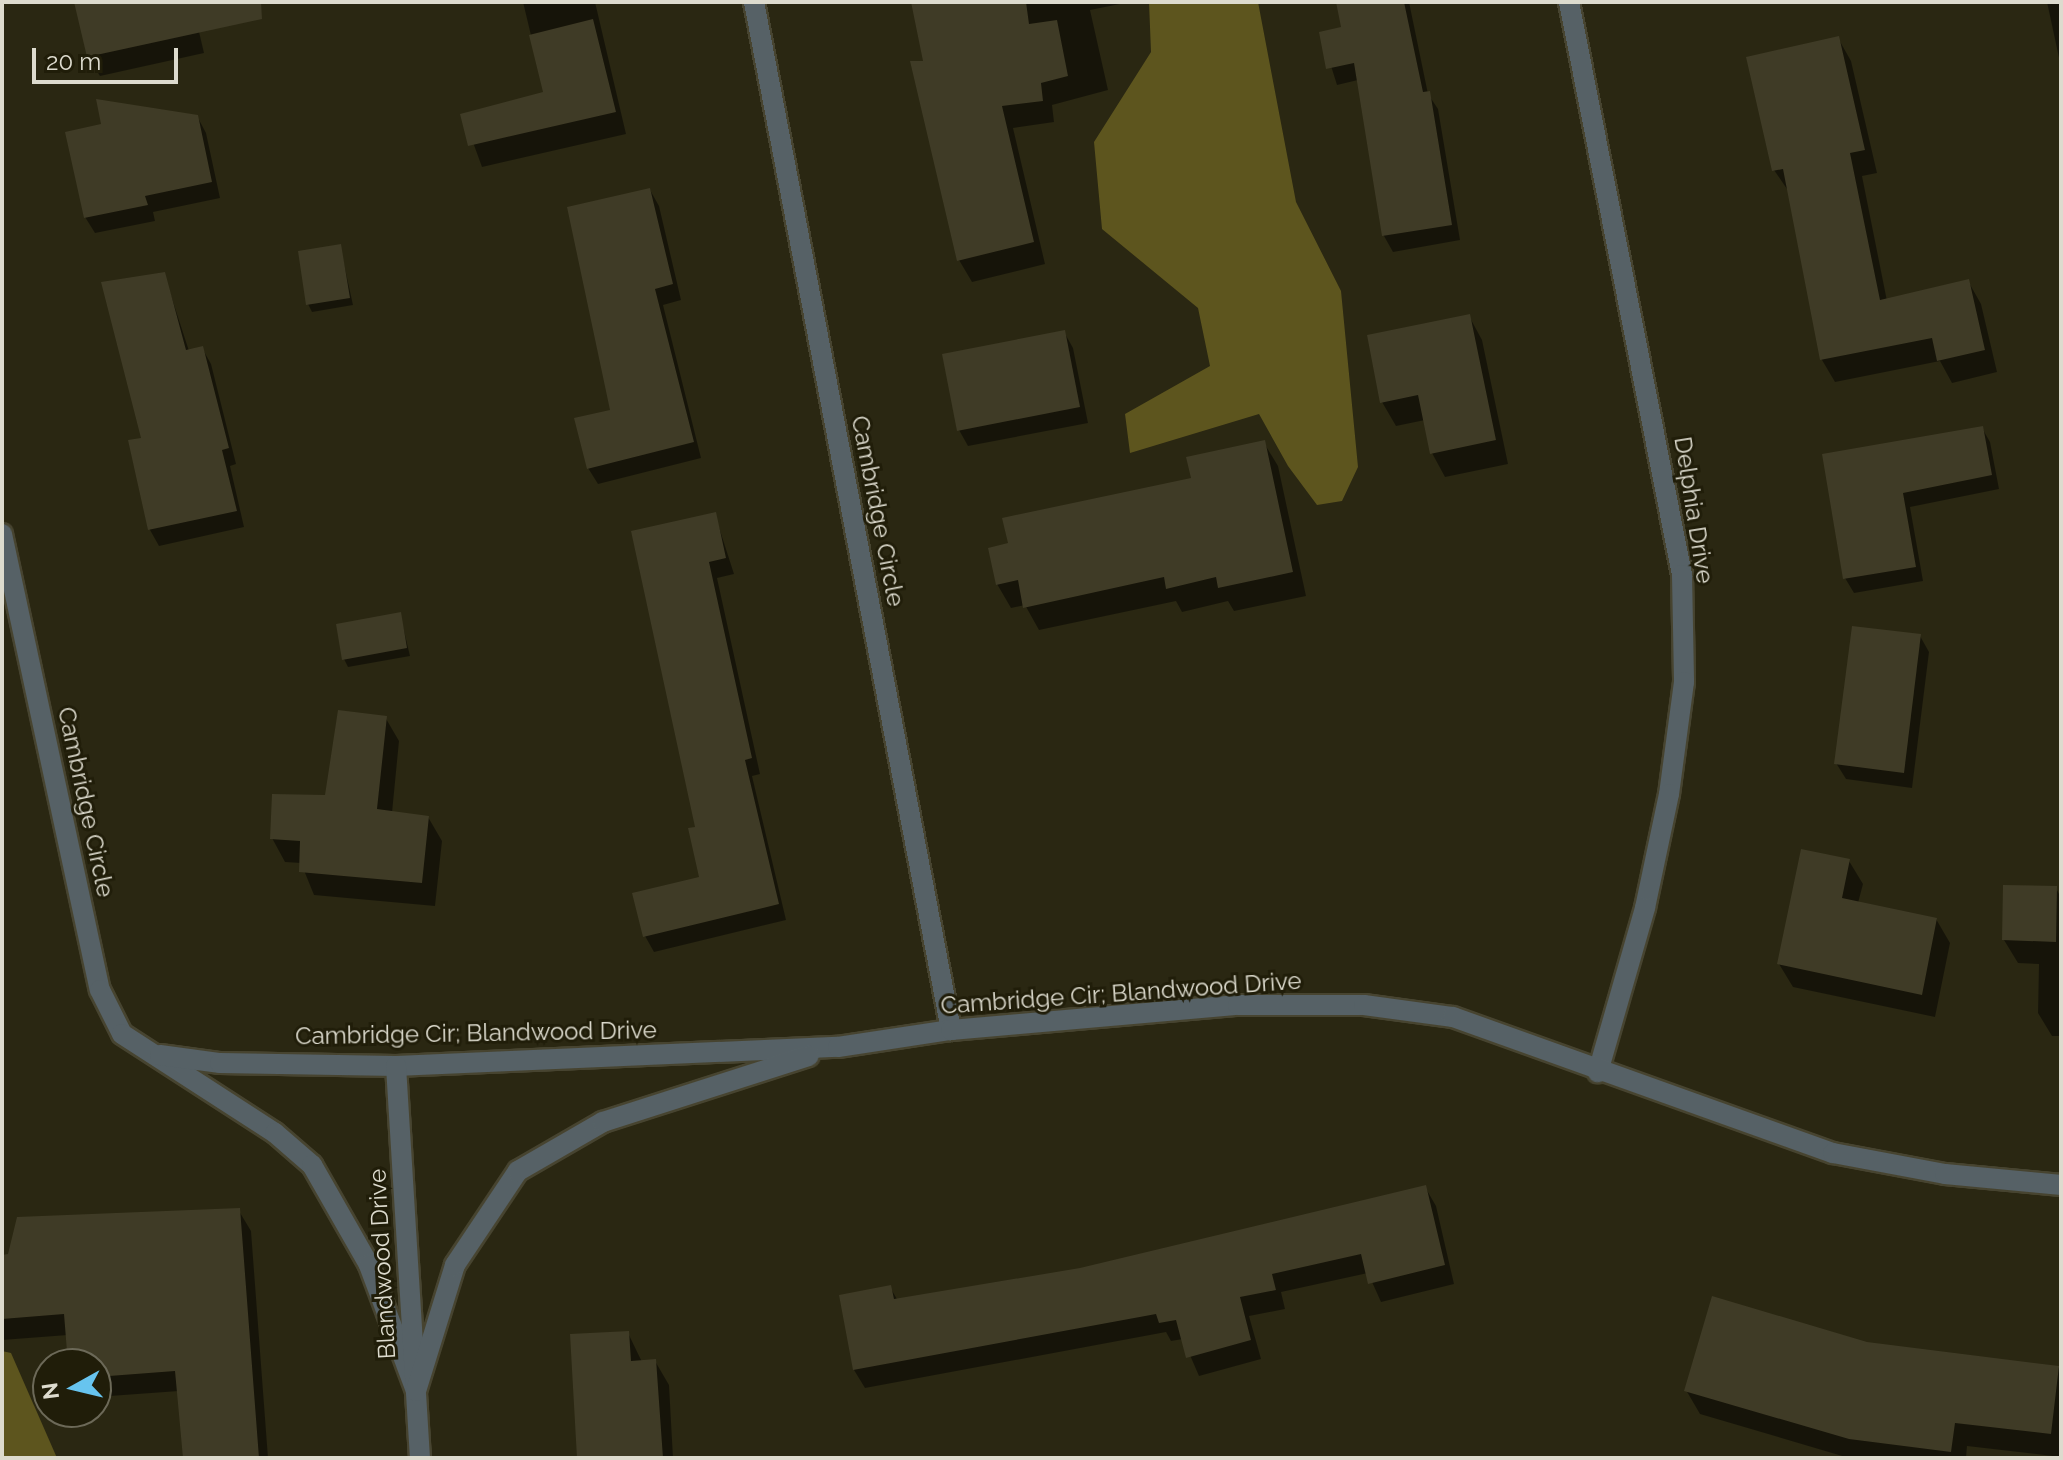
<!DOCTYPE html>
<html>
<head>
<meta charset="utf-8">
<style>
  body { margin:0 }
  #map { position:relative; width:2063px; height:1460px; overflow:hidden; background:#2a2712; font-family:Raleway,sans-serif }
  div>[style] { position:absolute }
  .forest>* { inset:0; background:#5d551e }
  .shadow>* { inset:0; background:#0007 }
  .building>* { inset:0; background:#3f3b26 }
  .roads { filter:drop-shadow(2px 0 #474430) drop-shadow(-2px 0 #474430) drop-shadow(0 2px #474430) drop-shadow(0 -2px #474430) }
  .minor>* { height:20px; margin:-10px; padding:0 10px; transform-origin:10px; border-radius:10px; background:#566166 }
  span { translate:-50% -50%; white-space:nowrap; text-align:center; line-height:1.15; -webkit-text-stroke:6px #201d09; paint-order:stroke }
  .street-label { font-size:24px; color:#dddbce }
  .frame { position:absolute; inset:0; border:4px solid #dddbce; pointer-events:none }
  .north { position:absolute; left:32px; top:1348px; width:80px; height:80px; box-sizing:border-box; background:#201d09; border:2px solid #6c6958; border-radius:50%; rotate:262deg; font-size:22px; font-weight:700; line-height:32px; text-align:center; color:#dddbce }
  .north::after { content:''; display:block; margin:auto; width:28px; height:36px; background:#67c4ef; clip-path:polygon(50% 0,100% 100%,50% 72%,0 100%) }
  .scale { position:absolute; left:32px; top:48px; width:146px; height:36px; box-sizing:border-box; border:4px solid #dddbce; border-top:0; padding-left:10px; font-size:24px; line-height:28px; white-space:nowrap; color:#dddbce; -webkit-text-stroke:6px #201d09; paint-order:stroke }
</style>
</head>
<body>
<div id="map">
  <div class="forest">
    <i style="clip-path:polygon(1149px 2px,1258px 2px,1296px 202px,1341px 291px,1358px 467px,1342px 501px,1317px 505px,1288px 466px,1259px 414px,1130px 453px,1125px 414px,1210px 366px,1198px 308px,1102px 229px,1094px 142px,1151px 52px)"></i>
    <i style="clip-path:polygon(2px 1351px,11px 1353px,57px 1458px,2px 1458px)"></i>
  </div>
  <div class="shadow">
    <i style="clip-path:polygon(76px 2px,192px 2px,204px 53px,100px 76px,88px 57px)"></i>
    <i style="clip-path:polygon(523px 2px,595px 2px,626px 134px,482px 167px,463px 115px,545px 94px)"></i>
    <i style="clip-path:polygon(914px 2px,1130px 2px,1090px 10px,1108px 90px,1052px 105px,1054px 122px,1013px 128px,1045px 264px,972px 282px,959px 260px)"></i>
    <i style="clip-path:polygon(1338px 2px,1409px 2px,1428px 94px,1438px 109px,1460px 240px,1393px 252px,1384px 236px,1358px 80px,1337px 85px,1321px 34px,1344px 28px)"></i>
    <i style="clip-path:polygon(2047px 2px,2061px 2px,2061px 67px)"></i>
    <i style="clip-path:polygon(1838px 38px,1851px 61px,1877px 173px,1862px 176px,1887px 301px,1968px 281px,1981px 304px,1997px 372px,1952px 383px,1940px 361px,1835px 382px,1822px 360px,1789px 192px,1774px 170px)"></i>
    <i style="clip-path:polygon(197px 116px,206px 133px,220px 198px,153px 212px,155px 221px,95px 233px,85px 217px)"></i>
    <i style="clip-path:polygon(650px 190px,659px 206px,681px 300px,663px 305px,701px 458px,598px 484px,588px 468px,612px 411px)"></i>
    <i style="clip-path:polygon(340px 246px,353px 305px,312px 312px,308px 304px)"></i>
    <i style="clip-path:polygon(164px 274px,189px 351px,202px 348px,211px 364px,236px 464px,230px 466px,244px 527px,159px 546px,150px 530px,131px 442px,143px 439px)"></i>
    <i style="clip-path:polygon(1469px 316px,1482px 340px,1508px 464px,1445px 477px,1432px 453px,1425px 420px,1396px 426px,1382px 402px)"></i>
    <i style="clip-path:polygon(1064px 332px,1073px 348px,1088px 423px,968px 446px,959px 430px)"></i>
    <i style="clip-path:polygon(1982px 428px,1990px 442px,1999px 489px,1910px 507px,1923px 581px,1854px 593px,1845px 578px,1824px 456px)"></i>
    <i style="clip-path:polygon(1264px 443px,1278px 466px,1306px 596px,1234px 611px,1228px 601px,1182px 612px,1176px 601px,1039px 630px,1025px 605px,1011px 608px,997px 584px)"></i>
    <i style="clip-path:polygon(715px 515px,734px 574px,717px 578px,760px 774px,752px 776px,786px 920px,654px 952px,645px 936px,702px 878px,697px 828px,634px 533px)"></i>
    <i style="clip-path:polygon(400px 614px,410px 656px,348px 667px,344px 659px)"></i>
    <i style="clip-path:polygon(1920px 636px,1929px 652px,1912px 788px,1846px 779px,1836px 763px)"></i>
    <i style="clip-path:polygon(385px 717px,399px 741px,392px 813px,428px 817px,442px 841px,435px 906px,314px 895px,301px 863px,285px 862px,272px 838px,327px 797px)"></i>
    <i style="clip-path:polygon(1849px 861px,1863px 884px,1858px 903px,1936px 919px,1950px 943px,1935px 1017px,1793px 987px,1779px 964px)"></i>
    <i style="clip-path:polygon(2056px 888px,2061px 898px,2061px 1036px,2052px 1036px,2038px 1013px,2039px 964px,2018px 963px,2004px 940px)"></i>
    <i style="clip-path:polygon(1425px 1187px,1436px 1206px,1454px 1284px,1381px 1302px,1368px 1273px,1281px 1292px,1285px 1309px,1249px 1316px,1261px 1359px,1199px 1376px,1183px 1339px,1171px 1341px,1166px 1332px,865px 1388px,854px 1370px,890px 1287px,898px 1301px,1081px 1270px)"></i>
    <i style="clip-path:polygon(239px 1211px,251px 1231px,268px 1458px,185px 1458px,179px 1391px,96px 1397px,96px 1364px,70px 1364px,68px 1335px,2px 1340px,2px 1257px)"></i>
    <i style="clip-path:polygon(628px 1333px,642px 1362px,655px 1361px,669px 1385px,673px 1458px,579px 1458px)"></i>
    <i style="clip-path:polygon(1867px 1344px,2061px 1368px,2061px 1457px,1967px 1446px,1966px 1458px,1849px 1458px,1700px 1414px,1686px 1390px)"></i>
  </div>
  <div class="building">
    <i style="clip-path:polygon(74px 2px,261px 2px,262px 19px,87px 57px)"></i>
    <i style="clip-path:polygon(911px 2px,1026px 2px,1029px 24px,1057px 20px,1068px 76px,1041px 83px,1043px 101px,1002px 106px,1034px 242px,957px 261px,910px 61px,923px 61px)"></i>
    <i style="clip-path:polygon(1336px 2px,1404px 2px,1423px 92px,1430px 91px,1452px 225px,1382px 236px,1354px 63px,1326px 69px,1319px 32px,1341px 27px)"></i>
    <i style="clip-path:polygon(593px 19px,616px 112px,468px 146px,460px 114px,543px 92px,529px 35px)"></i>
    <i style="clip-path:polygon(1839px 36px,1865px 150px,1850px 153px,1880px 300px,1969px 279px,1985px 350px,1937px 361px,1932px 338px,1820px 360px,1783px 169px,1772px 171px,1746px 57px)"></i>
    <i style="clip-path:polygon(96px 99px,198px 115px,212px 182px,145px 196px,148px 205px,84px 218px,65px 132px,101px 124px)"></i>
    <i style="clip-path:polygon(650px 188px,673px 284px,655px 289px,694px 442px,587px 469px,574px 418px,610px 410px,567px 207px)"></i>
    <i style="clip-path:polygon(341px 244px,350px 298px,306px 305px,298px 251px)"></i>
    <i style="clip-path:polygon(165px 272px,186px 350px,203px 346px,229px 448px,222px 450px,237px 511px,148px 530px,128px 440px,141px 438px,101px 282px)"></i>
    <i style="clip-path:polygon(1470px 314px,1496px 440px,1430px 454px,1418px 395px,1380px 403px,1367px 335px)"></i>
    <i style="clip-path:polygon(1065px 330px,1080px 407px,957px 431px,942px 354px)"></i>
    <i style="clip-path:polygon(1983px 426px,1992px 475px,1903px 493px,1916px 567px,1843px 579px,1822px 454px)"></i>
    <i style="clip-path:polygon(1265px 440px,1293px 572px,1218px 588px,1216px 577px,1166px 589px,1164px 577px,1023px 608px,1018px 580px,996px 585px,988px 548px,1008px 543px,1002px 518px,1191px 478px,1186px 457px)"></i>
    <i style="clip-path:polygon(716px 512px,726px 558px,709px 562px,752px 758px,745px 760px,779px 904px,643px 937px,632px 893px,699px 877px,688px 828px,695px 827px,631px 531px)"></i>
    <i style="clip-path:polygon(401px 612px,407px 648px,342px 660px,336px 624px)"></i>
    <i style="clip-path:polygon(1852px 626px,1921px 634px,1904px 773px,1834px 764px)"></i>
    <i style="clip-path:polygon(338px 710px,387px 716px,377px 809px,429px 816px,422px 883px,299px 872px,300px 841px,270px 839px,272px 794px,325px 795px)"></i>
    <i style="clip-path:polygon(1801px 849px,1850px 859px,1842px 898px,1937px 918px,1922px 995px,1777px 964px)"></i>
    <i style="clip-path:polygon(2003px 885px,2057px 886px,2056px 942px,2002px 940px)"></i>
    <i style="clip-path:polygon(1426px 1185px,1445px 1265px,1368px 1284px,1361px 1254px,1272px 1274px,1276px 1290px,1240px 1297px,1251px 1340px,1186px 1358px,1176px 1320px,1159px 1323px,1156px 1314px,853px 1370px,839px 1295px,891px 1285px,894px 1299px,1080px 1268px)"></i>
    <i style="clip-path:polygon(240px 1208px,259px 1458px,183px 1458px,175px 1371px,96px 1377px,96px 1364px,68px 1364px,64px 1314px,2px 1319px,2px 1255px,8px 1254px,17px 1217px)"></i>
    <i style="clip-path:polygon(1712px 1296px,1867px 1342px,2059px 1366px,2051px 1434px,1955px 1423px,1951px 1452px,1849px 1439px,1684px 1391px)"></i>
    <i style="clip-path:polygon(629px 1331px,631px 1361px,656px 1359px,663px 1458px,577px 1458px,570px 1334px)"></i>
  </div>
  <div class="roads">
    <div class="minor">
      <i style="left:754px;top:2px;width:1047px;rotate:79.15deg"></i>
      <i style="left:1569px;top:2px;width:584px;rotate:78.84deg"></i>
      <i style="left:1682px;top:575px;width:107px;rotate:88.9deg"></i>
      <i style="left:1684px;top:682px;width:113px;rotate:97.6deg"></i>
      <i style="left:1669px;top:794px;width:116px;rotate:101.9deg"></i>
      <i style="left:1645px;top:908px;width:171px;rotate:106deg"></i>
      <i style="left:2px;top:534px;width:466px;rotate:77.9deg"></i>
      <i style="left:100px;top:990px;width:49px;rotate:63.4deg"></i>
      <i style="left:122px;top:1034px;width:182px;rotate:32.9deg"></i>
      <i style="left:275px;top:1133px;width:49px;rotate:40.9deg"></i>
      <i style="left:312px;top:1165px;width:115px;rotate:60.3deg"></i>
      <i style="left:369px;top:1265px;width:134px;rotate:69.5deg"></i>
      <i style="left:160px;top:1055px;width:61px;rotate:7.6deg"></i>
      <i style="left:220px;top:1063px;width:176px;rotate:1deg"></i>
      <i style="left:396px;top:1066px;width:442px;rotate:-2.5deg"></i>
      <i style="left:838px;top:1047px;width:114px;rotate:-8.6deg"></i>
      <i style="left:951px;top:1030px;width:288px;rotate:-5deg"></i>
      <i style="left:1238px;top:1005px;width:126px"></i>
      <i style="left:1364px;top:1005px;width:90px;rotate:7.7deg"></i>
      <i style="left:1453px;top:1017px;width:404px;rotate:19.7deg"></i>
      <i style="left:1833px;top:1153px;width:114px;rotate:10.6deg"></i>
      <i style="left:1945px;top:1174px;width:117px;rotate:5.4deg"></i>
      <i style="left:396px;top:1066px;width:393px;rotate:86.5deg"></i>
      <i style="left:416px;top:1391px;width:132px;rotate:-72.8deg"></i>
      <i style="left:455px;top:1265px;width:113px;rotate:-56.2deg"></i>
      <i style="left:518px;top:1171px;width:98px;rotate:-30deg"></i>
      <i style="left:603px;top:1122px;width:216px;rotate:-17.8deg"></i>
    </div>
  </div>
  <div class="street-label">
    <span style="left:1694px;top:510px;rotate:81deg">Delphia Drive</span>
    <span style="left:878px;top:511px;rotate:79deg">Cambridge Circle</span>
    <span style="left:86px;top:802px;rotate:78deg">Cambridge Circle</span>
    <span style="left:1121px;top:993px;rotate:-4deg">Cambridge Cir; Blandwood Drive</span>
    <span style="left:476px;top:1033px;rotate:-1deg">Cambridge Cir; Blandwood Drive</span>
    <span style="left:382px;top:1264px;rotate:-93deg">Blandwood Drive</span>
  </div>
  <div class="frame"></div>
  <div class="north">N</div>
  <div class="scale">20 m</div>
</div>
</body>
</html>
